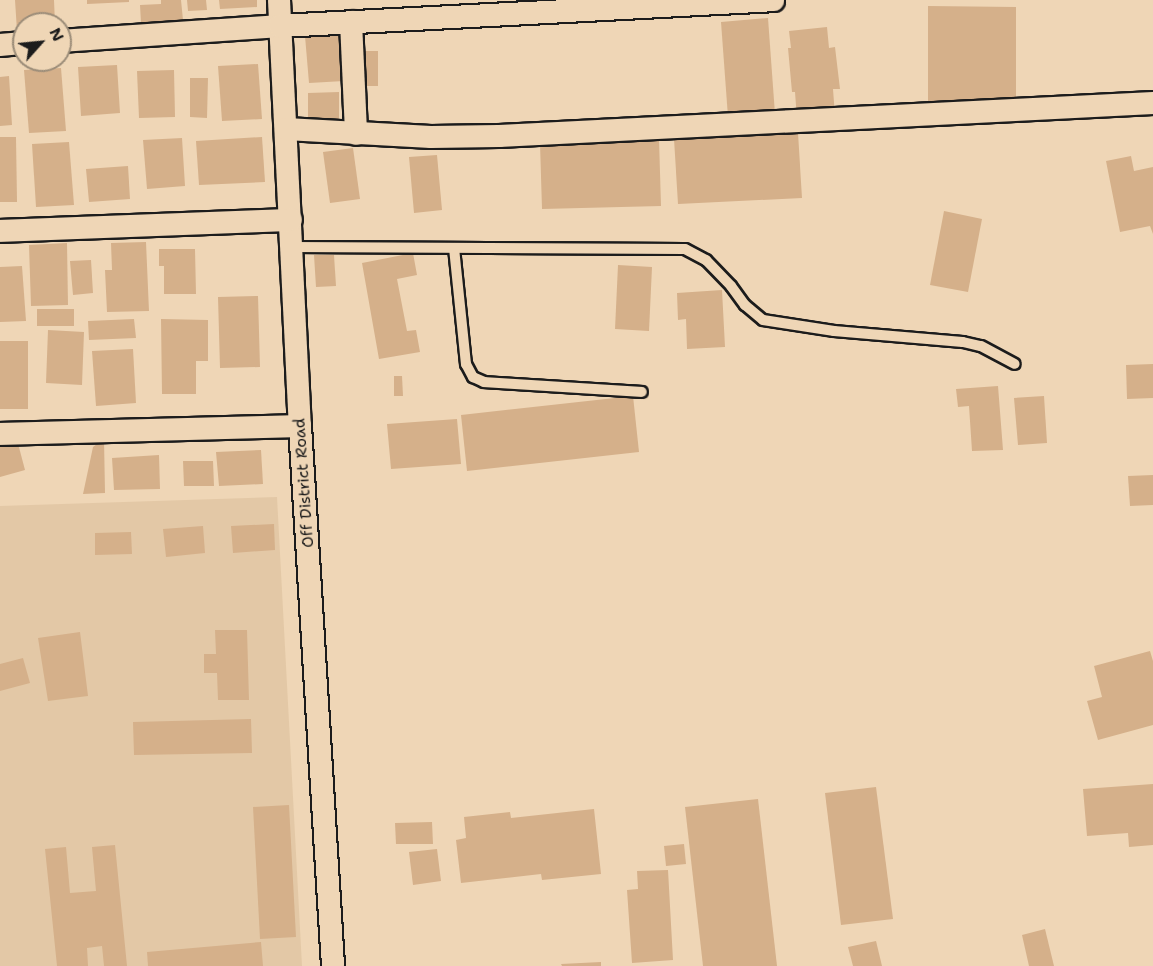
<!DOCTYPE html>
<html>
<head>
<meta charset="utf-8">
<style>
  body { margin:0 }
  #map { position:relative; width:1153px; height:966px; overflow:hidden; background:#efd6b6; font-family:"Shantell Sans",sans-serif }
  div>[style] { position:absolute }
  .built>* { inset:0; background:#e3c8a6 }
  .building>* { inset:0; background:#d5b08a }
  .roads { filter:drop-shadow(2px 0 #1c1c1c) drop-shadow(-2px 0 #1c1c1c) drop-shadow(0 2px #1c1c1c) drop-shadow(0 -2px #1c1c1c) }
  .lane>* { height:10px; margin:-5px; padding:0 5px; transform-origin:5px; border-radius:5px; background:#efd6b6 }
  .street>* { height:22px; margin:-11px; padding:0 11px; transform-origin:11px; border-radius:11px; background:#efd6b6 }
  span { translate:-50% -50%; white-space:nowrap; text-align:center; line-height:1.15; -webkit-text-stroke:4.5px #efd6b6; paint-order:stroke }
  .street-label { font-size:16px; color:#1c1c1c }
  .north { position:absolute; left:12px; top:12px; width:60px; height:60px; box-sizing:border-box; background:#efd6b6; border:2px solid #9b8c78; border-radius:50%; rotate:63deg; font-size:16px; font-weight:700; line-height:24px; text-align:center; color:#1c1c1c }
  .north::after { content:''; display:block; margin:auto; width:21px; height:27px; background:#1c1c1c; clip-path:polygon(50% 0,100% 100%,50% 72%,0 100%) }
</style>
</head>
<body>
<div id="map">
  <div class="built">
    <i style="clip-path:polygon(277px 497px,302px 966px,0 966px,0 506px)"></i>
  </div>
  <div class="building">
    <i style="clip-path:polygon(15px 0,54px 0,55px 24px,24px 24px,24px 30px,17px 31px)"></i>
    <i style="clip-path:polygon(87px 0,129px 0,129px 2px,87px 4px)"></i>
    <i style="clip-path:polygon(161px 0,181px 0,183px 20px,141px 23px,140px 5px,161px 4px)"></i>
    <i style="clip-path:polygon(187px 0,206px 0,207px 10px,188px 11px)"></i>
    <i style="clip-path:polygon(219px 0,257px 0,257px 7px,220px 9px)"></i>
    <i style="clip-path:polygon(928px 6px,1016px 7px,1016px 108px,928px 108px)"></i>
    <i style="clip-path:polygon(768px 18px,775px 114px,728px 117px,721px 22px)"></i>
    <i style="clip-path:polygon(827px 27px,829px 48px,835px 47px,840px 89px,833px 89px,835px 116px,797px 119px,795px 92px,792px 92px,788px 48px,791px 48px,789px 31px)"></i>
    <i style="clip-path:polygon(340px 33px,344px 81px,309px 83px,305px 36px)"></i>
    <i style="clip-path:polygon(360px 51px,378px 51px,378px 86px,360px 86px)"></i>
    <i style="clip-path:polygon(258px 64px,262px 119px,222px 121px,218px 66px)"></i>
    <i style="clip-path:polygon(117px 65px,120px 113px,81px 116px,78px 67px)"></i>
    <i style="clip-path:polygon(61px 68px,66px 131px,29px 133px,24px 70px)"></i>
    <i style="clip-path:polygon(174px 70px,175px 117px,139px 118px,137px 71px)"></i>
    <i style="clip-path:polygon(9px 76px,12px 125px,0 126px,0 77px)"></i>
    <i style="clip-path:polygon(190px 78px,208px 78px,207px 118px,190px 117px)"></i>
    <i style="clip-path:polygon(339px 92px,339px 120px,308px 120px,308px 93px)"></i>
    <i style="clip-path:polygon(798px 133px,802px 198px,678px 204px,674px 139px)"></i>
    <i style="clip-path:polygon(0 137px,16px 137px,17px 202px,0 202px)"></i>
    <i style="clip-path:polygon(262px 137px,265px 182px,199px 185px,196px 141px)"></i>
    <i style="clip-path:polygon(182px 138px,185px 186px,147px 189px,143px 140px)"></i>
    <i style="clip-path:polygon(659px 139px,661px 206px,542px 209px,540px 143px)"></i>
    <i style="clip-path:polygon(69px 142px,74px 205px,36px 207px,32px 144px)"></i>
    <i style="clip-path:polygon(353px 148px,360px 199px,330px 203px,323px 152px)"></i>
    <i style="clip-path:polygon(437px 155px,442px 210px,414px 213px,409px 157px)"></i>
    <i style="clip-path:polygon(1131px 156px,1134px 171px,1153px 167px,1153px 234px,1150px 226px,1120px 232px,1106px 161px)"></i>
    <i style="clip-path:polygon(128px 166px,130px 199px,89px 202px,86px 169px)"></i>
    <i style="clip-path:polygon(944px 211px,982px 219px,968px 292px,930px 285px)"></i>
    <i style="clip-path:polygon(146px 242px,149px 311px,107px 312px,105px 270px,112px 270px,111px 243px)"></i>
    <i style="clip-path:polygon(67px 243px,68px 305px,31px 306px,29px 245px)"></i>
    <i style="clip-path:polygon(159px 249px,195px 249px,196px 294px,164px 294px,164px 266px,159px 266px)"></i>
    <i style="clip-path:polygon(413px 253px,417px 275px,397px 279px,407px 331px,416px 330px,420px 352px,379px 359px,362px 263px)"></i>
    <i style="clip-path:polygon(314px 255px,334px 255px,336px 286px,316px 287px)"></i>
    <i style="clip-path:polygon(91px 260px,93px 293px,73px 295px,70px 261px)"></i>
    <i style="clip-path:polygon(618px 265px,652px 267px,649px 331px,615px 329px)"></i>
    <i style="clip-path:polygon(22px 266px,26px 321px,0 322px,0 267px)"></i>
    <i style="clip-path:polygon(722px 290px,725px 347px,687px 349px,686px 319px,678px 320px,677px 293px)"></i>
    <i style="clip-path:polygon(258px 296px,260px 367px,220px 368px,218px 297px)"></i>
    <i style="clip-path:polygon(37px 309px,74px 309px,74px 326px,37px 326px)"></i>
    <i style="clip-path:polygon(134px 319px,136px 338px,89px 340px,88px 321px)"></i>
    <i style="clip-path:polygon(161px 319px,208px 320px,208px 361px,196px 361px,196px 394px,162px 394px)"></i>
    <i style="clip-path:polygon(48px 330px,84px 332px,82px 385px,46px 383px)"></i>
    <i style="clip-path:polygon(0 341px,28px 341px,28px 409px,0 409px)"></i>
    <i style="clip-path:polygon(133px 349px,136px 403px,96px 406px,92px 351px)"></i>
    <i style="clip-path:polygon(1153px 364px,1153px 398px,1127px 399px,1126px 365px)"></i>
    <i style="clip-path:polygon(394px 376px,402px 376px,403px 396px,394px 396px)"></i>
    <i style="clip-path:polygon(998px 386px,1003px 450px,972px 451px,969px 406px,958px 407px,956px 389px)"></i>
    <i style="clip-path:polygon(633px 396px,639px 452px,467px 471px,461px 415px)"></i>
    <i style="clip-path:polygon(1044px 396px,1047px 443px,1018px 445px,1014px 398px)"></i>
    <i style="clip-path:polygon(457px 419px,461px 464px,391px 469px,387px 424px)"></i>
    <i style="clip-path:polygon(12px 421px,25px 470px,0 477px,0 424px)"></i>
    <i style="clip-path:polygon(104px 439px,105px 493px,83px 494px,93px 447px)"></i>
    <i style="clip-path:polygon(261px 450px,263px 484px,219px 486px,216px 452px)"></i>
    <i style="clip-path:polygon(159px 455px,160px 489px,114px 490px,112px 458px)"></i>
    <i style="clip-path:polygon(183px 461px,213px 461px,214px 486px,184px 486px)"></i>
    <i style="clip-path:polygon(1153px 475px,1153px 505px,1130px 506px,1128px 476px)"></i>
    <i style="clip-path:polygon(274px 524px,275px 550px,233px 553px,231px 526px)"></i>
    <i style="clip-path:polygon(203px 526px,205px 553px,166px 557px,163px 529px)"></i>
    <i style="clip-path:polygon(131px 532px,132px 554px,95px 555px,95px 533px)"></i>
    <i style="clip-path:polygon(215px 630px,247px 630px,249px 700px,218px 700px,217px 673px,204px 673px,204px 654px,216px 654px)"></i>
    <i style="clip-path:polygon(80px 632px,88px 696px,48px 701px,38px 638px)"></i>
    <i style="clip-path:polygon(1150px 651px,1153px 661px,1153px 725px,1098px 740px,1087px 701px,1102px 697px,1094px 666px)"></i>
    <i style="clip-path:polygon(23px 658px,30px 683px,0 691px,0 664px)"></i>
    <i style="clip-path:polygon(251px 719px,252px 753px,134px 755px,133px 722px)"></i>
    <i style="clip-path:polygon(1153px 784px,1153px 845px,1129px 847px,1128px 833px,1087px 836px,1083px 789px)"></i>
    <i style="clip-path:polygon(876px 787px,893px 919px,841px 925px,825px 793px)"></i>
    <i style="clip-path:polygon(758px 799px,777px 966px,703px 966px,685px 807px)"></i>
    <i style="clip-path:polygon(289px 805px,296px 937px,260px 939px,253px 807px)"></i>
    <i style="clip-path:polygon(594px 809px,601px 874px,542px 880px,541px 874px,461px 883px,456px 840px,466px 838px,464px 817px,510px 812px,511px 818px)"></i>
    <i style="clip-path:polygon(432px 822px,433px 844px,396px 844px,395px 823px)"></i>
    <i style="clip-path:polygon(684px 844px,686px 864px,666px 866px,664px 846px)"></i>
    <i style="clip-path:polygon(115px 845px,127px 966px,104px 966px,102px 946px,87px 948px,88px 966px,57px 966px,45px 849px,66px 847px,70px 893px,96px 891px,92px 847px)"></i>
    <i style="clip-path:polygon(437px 849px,441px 881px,413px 885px,409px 852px)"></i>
    <i style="clip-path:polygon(668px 870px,673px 960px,632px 963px,627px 890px,638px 889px,637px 871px)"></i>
    <i style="clip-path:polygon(1045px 929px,1054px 966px,1029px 966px,1022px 935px)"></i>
    <i style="clip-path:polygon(876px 941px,882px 966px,853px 966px,848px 947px)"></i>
    <i style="clip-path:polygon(261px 942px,263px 966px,148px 966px,147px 952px)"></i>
    <i style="clip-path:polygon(601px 962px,601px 966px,562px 966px,561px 964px)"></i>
  </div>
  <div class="roads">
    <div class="lane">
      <i style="left:292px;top:247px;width:393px;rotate:0.3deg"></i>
      <i style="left:685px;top:249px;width:24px;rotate:28deg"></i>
      <i style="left:706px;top:260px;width:36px;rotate:46deg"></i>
      <i style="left:731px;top:286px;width:24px;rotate:54deg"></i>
      <i style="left:745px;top:305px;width:23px;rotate:40deg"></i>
      <i style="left:763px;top:320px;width:72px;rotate:8.8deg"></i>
      <i style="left:834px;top:331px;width:129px;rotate:4.9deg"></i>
      <i style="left:963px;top:342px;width:18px;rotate:13deg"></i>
      <i style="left:981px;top:346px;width:38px;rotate:28deg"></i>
      <i style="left:454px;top:248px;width:117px;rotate:84.1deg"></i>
      <i style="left:466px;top:364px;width:15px;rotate:62deg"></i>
      <i style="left:473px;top:377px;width:12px;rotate:24deg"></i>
      <i style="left:484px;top:382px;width:158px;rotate:3.6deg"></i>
    </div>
    <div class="street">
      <i style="left:279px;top:0;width:427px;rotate:87.2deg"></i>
      <i style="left:300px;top:426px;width:541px;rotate:86.5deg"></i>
      <i style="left:351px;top:22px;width:112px;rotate:87.4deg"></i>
      <i style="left:60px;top:41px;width:221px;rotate:-3.9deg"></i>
      <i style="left:280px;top:26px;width:494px;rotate:-3deg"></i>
      <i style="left:0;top:45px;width:24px;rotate:-5deg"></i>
      <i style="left:286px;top:129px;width:145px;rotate:3.2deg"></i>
      <i style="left:431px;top:137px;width:68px;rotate:-0.8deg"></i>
      <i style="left:499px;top:136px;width:655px;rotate:-2.89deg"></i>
      <i style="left:0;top:231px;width:291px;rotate:-2.2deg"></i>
      <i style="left:0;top:434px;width:300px;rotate:-1.5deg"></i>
    </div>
  </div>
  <div class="street-label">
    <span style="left:304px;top:483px;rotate:-94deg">Off District Road</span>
  </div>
  <div class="north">N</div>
</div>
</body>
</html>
